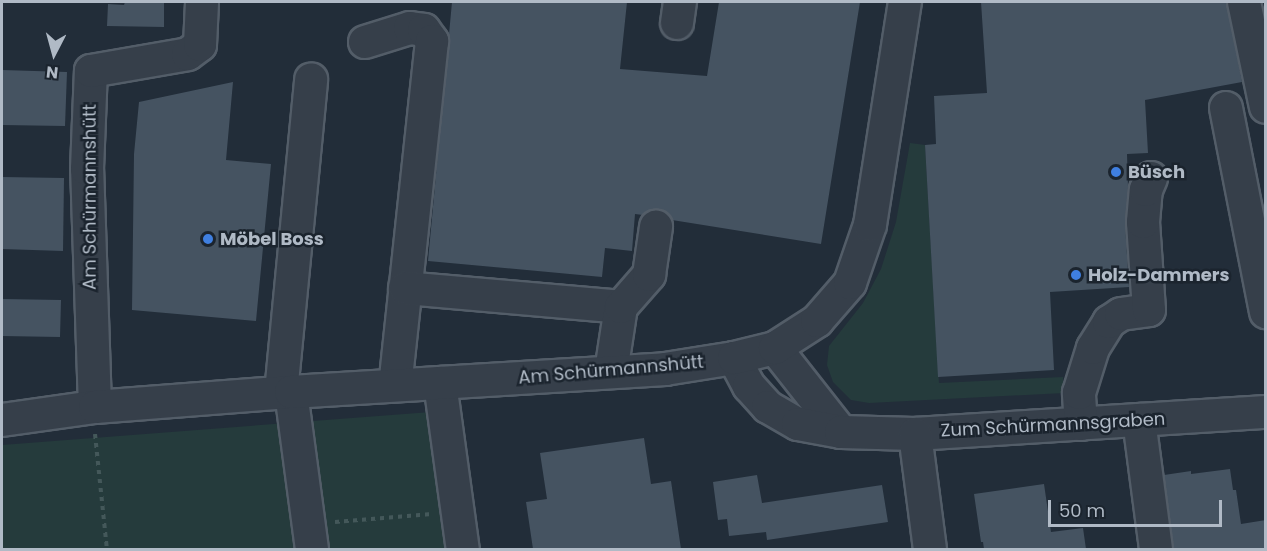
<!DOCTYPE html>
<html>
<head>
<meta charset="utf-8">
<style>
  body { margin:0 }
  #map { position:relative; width:1267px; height:551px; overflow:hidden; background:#222d39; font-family:Poppins,sans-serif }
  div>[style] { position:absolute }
  .green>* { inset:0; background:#253b3c }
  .building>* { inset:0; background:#455361 }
  .path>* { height:4px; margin-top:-2px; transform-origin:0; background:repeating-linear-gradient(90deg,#44585a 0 4.5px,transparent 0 9px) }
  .roads { filter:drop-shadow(2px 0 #535d68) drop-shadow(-2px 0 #535d68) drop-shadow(0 2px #535d68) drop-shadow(0 -2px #535d68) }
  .minor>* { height:32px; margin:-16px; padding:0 16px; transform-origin:16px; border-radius:16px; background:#363f4a }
  .dots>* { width:16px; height:16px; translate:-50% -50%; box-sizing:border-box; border:3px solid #1b242e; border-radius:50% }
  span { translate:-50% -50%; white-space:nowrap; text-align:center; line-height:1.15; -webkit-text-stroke:5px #1b242e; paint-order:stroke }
  .poi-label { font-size:18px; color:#b0bac6; font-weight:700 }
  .left { translate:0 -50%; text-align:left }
  .street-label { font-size:18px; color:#b0bac6 }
  .frame { position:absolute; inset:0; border:3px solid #b0bac6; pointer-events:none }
  .north { position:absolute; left:24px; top:24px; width:60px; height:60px; -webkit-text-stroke:4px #1b242e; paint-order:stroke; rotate:186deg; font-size:16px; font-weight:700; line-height:24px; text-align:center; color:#b0bac6 }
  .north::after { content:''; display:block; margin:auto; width:21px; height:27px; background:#b0bac6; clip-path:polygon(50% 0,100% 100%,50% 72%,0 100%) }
  .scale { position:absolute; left:1048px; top:500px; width:174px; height:27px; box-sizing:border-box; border:3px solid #b0bac6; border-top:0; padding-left:8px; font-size:18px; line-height:21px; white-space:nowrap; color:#b0bac6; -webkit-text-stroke:4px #1b242e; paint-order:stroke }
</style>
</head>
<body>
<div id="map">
  <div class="green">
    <i style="clip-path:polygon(910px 143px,925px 145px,939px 383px,1063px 377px,1064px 393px,869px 403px,851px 400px,833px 382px,827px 365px,829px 346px,863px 303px,881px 269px,896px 222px)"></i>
    <i style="clip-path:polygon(444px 411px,461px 549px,2px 550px,2px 445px)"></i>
  </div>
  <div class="building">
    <i style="clip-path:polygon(125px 2px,164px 2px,164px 27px,107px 26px,108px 4px,124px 5px)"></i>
    <i style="clip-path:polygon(452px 2px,627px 2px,620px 69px,707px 76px,719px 2px,860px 2px,821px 244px,672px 220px,667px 213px,658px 209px,643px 215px,635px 214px,632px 251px,605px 248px,602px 277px,428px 261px)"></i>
    <i style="clip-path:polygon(981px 2px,1227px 2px,1242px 82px,1145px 100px,1148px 153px,1127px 154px,1128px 187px,1125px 223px,1129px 287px,1050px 292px,1054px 370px,938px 377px,925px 145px,936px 144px,934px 96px,987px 93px)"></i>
    <i style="clip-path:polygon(2px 70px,67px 72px,65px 126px,2px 125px)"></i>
    <i style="clip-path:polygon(233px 82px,226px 160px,271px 164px,256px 321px,132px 310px,134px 154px,139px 102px)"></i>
    <i style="clip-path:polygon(2px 177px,64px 178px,63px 251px,2px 249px)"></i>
    <i style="clip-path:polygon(2px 299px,61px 300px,60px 337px,2px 336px)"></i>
    <i style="clip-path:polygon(644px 438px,651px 484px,671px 481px,681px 549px,533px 549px,526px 502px,547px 499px,540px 453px)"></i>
    <i style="clip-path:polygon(1230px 469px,1233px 490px,1236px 490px,1241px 524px,1266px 520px,1266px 549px,1174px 549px,1164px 475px,1191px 471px,1191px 474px)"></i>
    <i style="clip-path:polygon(757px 475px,762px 503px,882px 485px,888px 522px,767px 540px,766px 532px,729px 536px,727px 519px,718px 520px,713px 482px)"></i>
    <i style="clip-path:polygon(1044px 484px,1051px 532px,1083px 528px,1086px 549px,984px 549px,983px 542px,981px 542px,974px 494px)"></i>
  </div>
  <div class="path">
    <i style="left:95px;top:434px;width:117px;rotate:84.1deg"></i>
    <i style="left:335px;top:522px;width:97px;rotate:-4.7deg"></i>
  </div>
  <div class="roads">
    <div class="minor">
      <i style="left:1244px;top:2px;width:107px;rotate:78.2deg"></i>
      <i style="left:677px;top:23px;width:21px;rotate:-82deg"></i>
      <i style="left:365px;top:42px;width:47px;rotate:-17.3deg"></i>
      <i style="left:410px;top:28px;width:14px;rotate:8deg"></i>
      <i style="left:424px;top:30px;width:14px;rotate:54deg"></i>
      <i style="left:432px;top:41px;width:346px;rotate:96.1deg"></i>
      <i style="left:1226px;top:108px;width:208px;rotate:78.9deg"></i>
      <i style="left:405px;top:288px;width:217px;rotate:5deg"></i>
      <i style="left:775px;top:348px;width:107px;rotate:51.8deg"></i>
      <i style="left:734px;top:358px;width:32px;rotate:62deg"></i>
      <i style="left:749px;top:386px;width:28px;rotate:48deg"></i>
      <i style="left:768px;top:407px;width:34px;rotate:30deg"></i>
      <i style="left:798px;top:424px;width:44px;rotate:10.5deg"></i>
      <i style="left:841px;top:432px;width:74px;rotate:1.5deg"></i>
      <i style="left:915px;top:434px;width:352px;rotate:-3.6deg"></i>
      <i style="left:611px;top:372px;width:66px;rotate:-81.3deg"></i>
      <i style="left:621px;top:307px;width:43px;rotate:-48.8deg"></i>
      <i style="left:649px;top:275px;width:49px;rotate:-81.7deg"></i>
      <i style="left:440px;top:383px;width:169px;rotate:82.2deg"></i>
      <i style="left:291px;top:392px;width:159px;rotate:82.4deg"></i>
      <i style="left:281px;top:393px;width:315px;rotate:-84.5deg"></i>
      <i style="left:95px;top:407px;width:238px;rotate:-91.9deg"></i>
      <i style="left:87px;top:169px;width:98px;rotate:-87.7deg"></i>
      <i style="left:91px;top:71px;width:98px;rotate:-9.9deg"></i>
      <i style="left:188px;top:54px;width:15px;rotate:-37deg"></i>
      <i style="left:200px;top:45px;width:43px;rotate:-87.3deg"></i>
      <i style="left:2px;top:420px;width:94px;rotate:-8deg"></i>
      <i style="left:95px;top:407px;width:197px;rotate:-4.4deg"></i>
      <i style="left:291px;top:392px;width:375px;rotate:-3.5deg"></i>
      <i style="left:665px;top:369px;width:70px;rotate:-9.1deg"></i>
      <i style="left:734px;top:358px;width:42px;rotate:-13.7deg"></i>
      <i style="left:775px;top:348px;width:50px;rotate:-32.7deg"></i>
      <i style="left:817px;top:321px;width:50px;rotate:-49deg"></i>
      <i style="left:850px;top:283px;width:61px;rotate:-71deg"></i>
      <i style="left:870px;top:225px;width:226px;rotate:-81.1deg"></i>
      <i style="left:1139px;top:420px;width:131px;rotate:82.5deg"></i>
      <i style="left:1081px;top:424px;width:31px;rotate:-94deg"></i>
      <i style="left:1079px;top:393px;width:47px;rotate:-72.7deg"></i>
      <i style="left:1093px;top:348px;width:31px;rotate:-58deg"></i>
      <i style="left:1109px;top:322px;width:14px;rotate:-34deg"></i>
      <i style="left:1121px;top:314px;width:28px;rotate:-8deg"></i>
      <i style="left:1149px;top:310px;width:88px;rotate:-93.9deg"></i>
      <i style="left:1143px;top:222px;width:32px;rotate:-85deg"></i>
      <i style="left:1146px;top:190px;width:13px;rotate:-67deg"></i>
      <i style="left:915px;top:434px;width:117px;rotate:82.6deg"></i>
    </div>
  </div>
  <div class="dots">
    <i style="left:1116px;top:172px;background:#3f7fe0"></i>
    <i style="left:208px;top:239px;background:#3f7fe0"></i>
    <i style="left:1076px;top:275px;background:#3f7fe0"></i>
  </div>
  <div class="poi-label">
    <span class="left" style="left:1128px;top:172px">Büsch</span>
    <span class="left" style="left:220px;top:239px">Möbel Boss</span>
    <span class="left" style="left:1088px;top:275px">Holz-Dammers</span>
  </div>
  <div class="street-label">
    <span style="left:90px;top:197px;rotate:-90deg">Am Schürmannshütt</span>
    <span style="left:611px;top:370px;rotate:-5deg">Am Schürmannshütt</span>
    <span style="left:1053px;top:425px;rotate:-3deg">Zum Schürmannsgraben</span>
  </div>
  <div class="frame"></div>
  <div class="north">N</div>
  <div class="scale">50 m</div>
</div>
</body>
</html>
